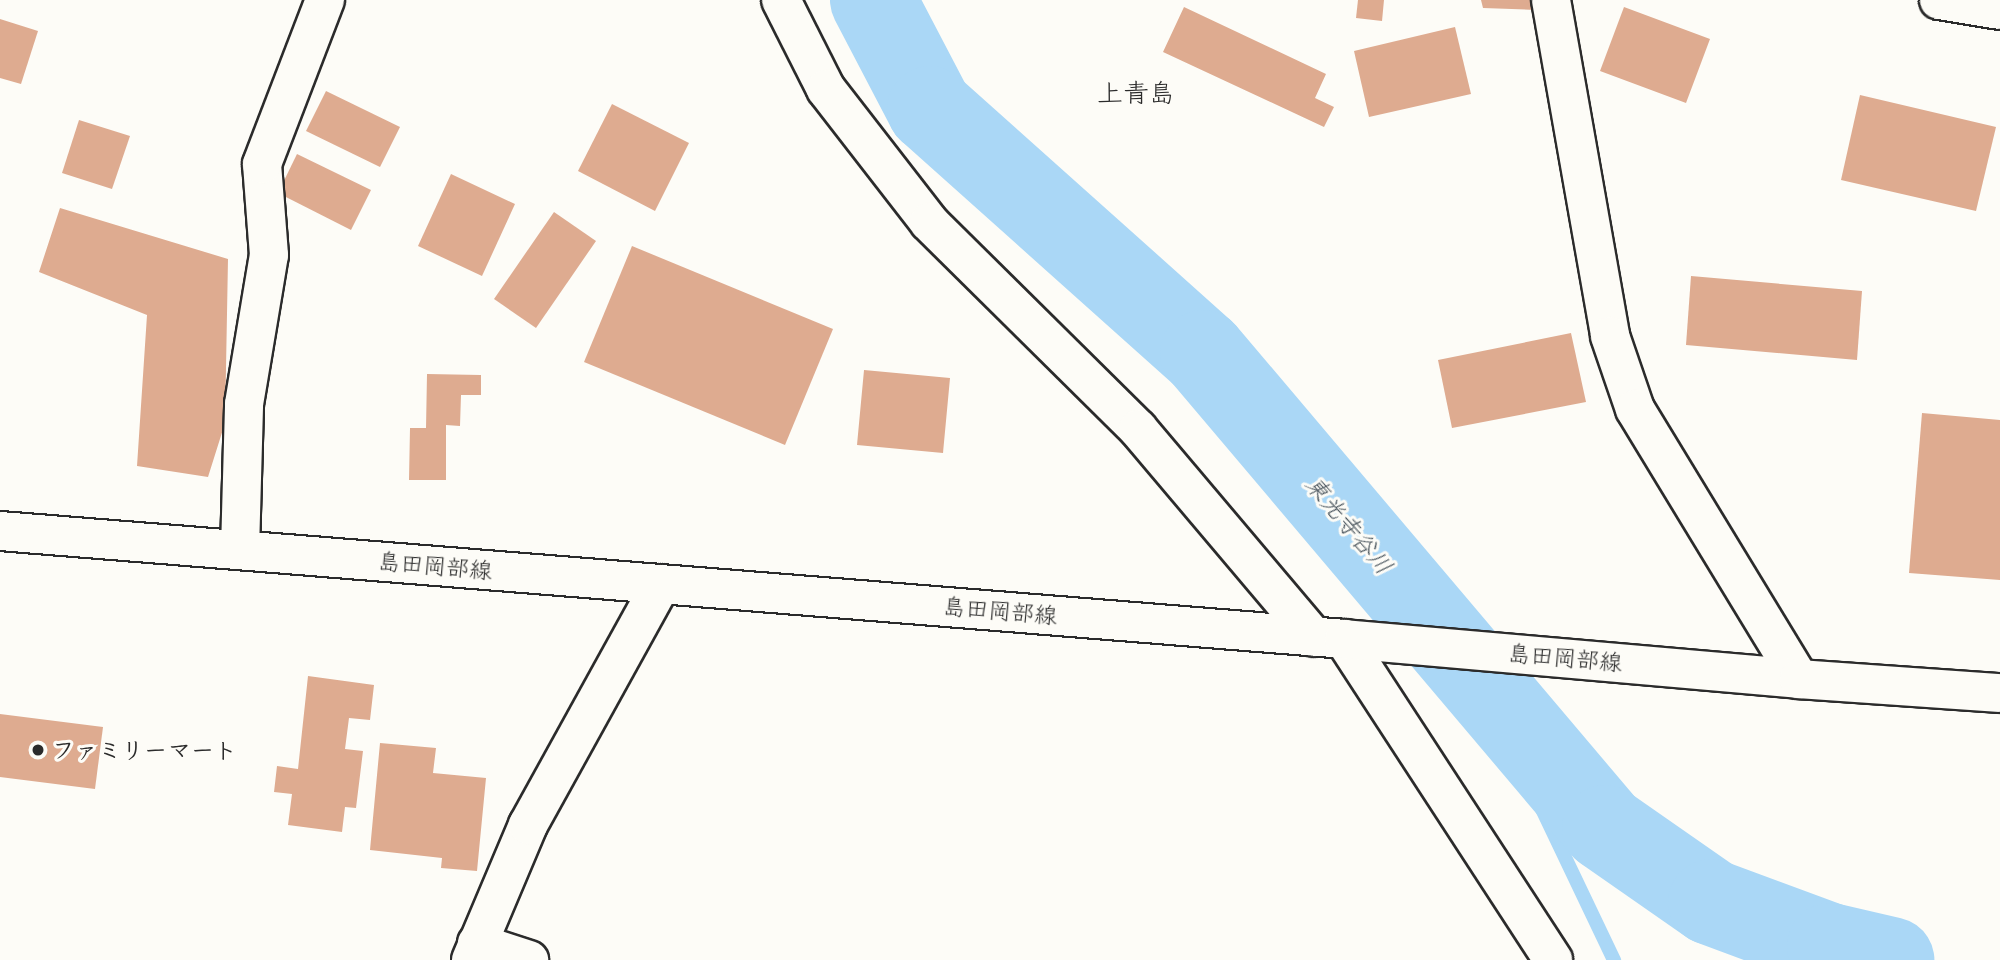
<!DOCTYPE html>
<html>
<head>
<meta charset="utf-8">
<style>
  body { margin:0 }
  #map { position:relative; width:2000px; height:960px; overflow:hidden; background:#fdfcf7; font-family:"Patrick Hand","Klee One",sans-serif }
  div>[style] { position:absolute }
  .stream>* { height:14px; margin:-7px; padding:0 7px; transform-origin:7px; border-radius:7px; background:#aad7f6 }
  .river>* { height:86px; margin:-43px; padding:0 43px; transform-origin:43px; border-radius:43px; background:#aad7f6 }
  .building>* { inset:0; background:#deab90 }
  .roads { filter:drop-shadow(2px 0 #2b2b2b) drop-shadow(-2px 0 #2b2b2b) drop-shadow(0 2px #2b2b2b) drop-shadow(0 -2px #2b2b2b) }
  .minor>* { height:38px; margin:-19px; padding:0 19px; transform-origin:19px; border-radius:19px; background:#fdfcf7 }
  .major>* { height:38px; margin:-19px; padding:0 19px; transform-origin:19px; border-radius:19px; background:#fdfcf7 }
  .dots>* { width:19px; height:19px; translate:-50% -50%; box-sizing:border-box; border:4px solid #fdfcf7; border-radius:50% }
  span { translate:-50% -50%; white-space:nowrap; text-align:center; line-height:1.15; -webkit-text-stroke:6px #fdfcf7; paint-order:stroke }
  .street-label { font-size:23px; color:#2b2b2b }
  .poi-label { font-size:23px; color:#2b2b2b; font-weight:700 }
  .left { translate:0 -50%; text-align:left }
  .water-label { font-size:24px; color:#4b565e; font-style:italic }
  .quarter-label { font-size:26px; color:#2b2b2b }
</style>
</head>
<body>
<div id="map">
  <div class="stream">
    <i style="left:1414px;top:600px;width:35px;rotate:100deg"></i>
    <i style="left:1408px;top:634px;width:218px;rotate:52.4deg"></i>
    <i style="left:1541px;top:807px;width:170px;rotate:64.5deg"></i>
  </div>
  <div class="river">
    <i style="left:873px;top:0;width:123px;rotate:62.4deg"></i>
    <i style="left:930px;top:109px;width:366px;rotate:41.8deg"></i>
    <i style="left:1203px;top:353px;width:622px;rotate:49.76deg"></i>
    <i style="left:1605px;top:828px;width:129px;rotate:34.9deg"></i>
    <i style="left:1711px;top:902px;width:127px;rotate:20.3deg"></i>
    <i style="left:1830px;top:946px;width:63px;rotate:12.9deg"></i>
  </div>
  <div class="building">
    <i style="clip-path:polygon(1358px 0,1384px 0,1382px 21px,1356px 18px)"></i>
    <i style="clip-path:polygon(1481px 0,1535px 0,1536px 10px,1483px 8px)"></i>
    <i style="clip-path:polygon(1184px 7px,1326px 74px,1315px 98px,1334px 107px,1324px 127px,1163px 52px)"></i>
    <i style="clip-path:polygon(1624px 7px,1710px 39px,1686px 103px,1600px 71px)"></i>
    <i style="clip-path:polygon(0 19px,38px 31px,21px 84px,0 78px)"></i>
    <i style="clip-path:polygon(1455px 27px,1471px 94px,1369px 117px,1354px 51px)"></i>
    <i style="clip-path:polygon(326px 91px,400px 127px,380px 167px,306px 131px)"></i>
    <i style="clip-path:polygon(1860px 95px,1996px 127px,1976px 211px,1841px 180px)"></i>
    <i style="clip-path:polygon(612px 104px,689px 143px,655px 211px,578px 171px)"></i>
    <i style="clip-path:polygon(79px 120px,130px 136px,112px 189px,62px 173px)"></i>
    <i style="clip-path:polygon(297px 154px,371px 190px,351px 230px,278px 193px)"></i>
    <i style="clip-path:polygon(451px 174px,515px 204px,482px 276px,418px 246px)"></i>
    <i style="clip-path:polygon(60px 208px,228px 259px,225px 423px,208px 477px,137px 466px,147px 315px,39px 272px)"></i>
    <i style="clip-path:polygon(554px 212px,596px 241px,536px 328px,494px 299px)"></i>
    <i style="clip-path:polygon(632px 246px,833px 329px,785px 445px,584px 362px)"></i>
    <i style="clip-path:polygon(1691px 276px,1862px 291px,1857px 360px,1686px 345px)"></i>
    <i style="clip-path:polygon(1571px 333px,1586px 402px,1452px 428px,1438px 360px)"></i>
    <i style="clip-path:polygon(864px 370px,950px 378px,943px 453px,857px 445px)"></i>
    <i style="clip-path:polygon(427px 374px,481px 375px,481px 395px,461px 395px,460px 426px,446px 425px,446px 480px,409px 480px,410px 428px,426px 428px)"></i>
    <i style="clip-path:polygon(1922px 413px,2000px 420px,2000px 580px,1909px 573px)"></i>
    <i style="clip-path:polygon(308px 676px,374px 685px,370px 720px,349px 718px,345px 749px,363px 751px,356px 808px,345px 807px,342px 832px,288px 825px,292px 794px,274px 792px,277px 766px,298px 769px)"></i>
    <i style="clip-path:polygon(0 714px,103px 727px,95px 789px,0 777px)"></i>
    <i style="clip-path:polygon(380px 743px,436px 748px,433px 773px,486px 778px,477px 871px,441px 868px,442px 858px,370px 850px)"></i>
  </div>
  <div class="roads">
    <div class="minor">
      <i style="left:781px;top:0;width:100px;rotate:63.2deg"></i>
      <i style="left:826px;top:89px;width:168px;rotate:52.2deg"></i>
      <i style="left:929px;top:222px;width:294px;rotate:44.7deg"></i>
      <i style="left:1138px;top:429px;width:272px;rotate:49.8deg"></i>
      <i style="left:1551px;top:0;width:341px;rotate:80deg"></i>
      <i style="left:1610px;top:336px;width:77px;rotate:71.1deg"></i>
      <i style="left:1635px;top:409px;width:316px;rotate:58.7deg"></i>
      <i style="left:240px;top:550px;width:146px;rotate:-88.4deg"></i>
      <i style="left:244px;top:404px;width:151px;rotate:-80.5deg"></i>
      <i style="left:269px;top:255px;width:91px;rotate:-94.4deg"></i>
      <i style="left:262px;top:164px;width:176px;rotate:-69deg"></i>
      <i style="left:1344px;top:639px;width:383px;rotate:56.9deg"></i>
      <i style="left:477px;top:943px;width:55px;rotate:18.1deg"></i>
      <i style="left:471px;top:960px;width:147px;rotate:-67.1deg"></i>
      <i style="left:528px;top:825px;width:275px;rotate:-61.1deg"></i>
    </div>
    <div class="major">
      <i style="left:1939px;top:0;width:62px;rotate:9.3deg"></i>
      <i style="left:0;top:531px;width:1348px;rotate:4.59deg"></i>
      <i style="left:1344px;top:639px;width:457px;rotate:5deg"></i>
      <i style="left:1799px;top:679px;width:201px;rotate:4deg"></i>
    </div>
  </div>
  <div class="dots">
    <i style="left:38px;top:750px;background:#2b2b2b"></i>
  </div>
  <div class="street-label">
    <span style="left:435px;top:566px;rotate:5deg">島田岡部線</span>
    <span style="left:1000px;top:611px;rotate:5deg">島田岡部線</span>
    <span style="left:1565px;top:658px;rotate:5deg">島田岡部線</span>
  </div>
  <div class="poi-label">
    <span class="left" style="left:52px;top:750px">ファミリーマート</span>
  </div>
  <div class="water-label">
    <span style="left:1349px;top:525px;rotate:50deg">東光寺谷川</span>
  </div>
  <div class="quarter-label">
    <span style="left:1136px;top:93px">上青島</span>
  </div>
</div>
</body>
</html>
